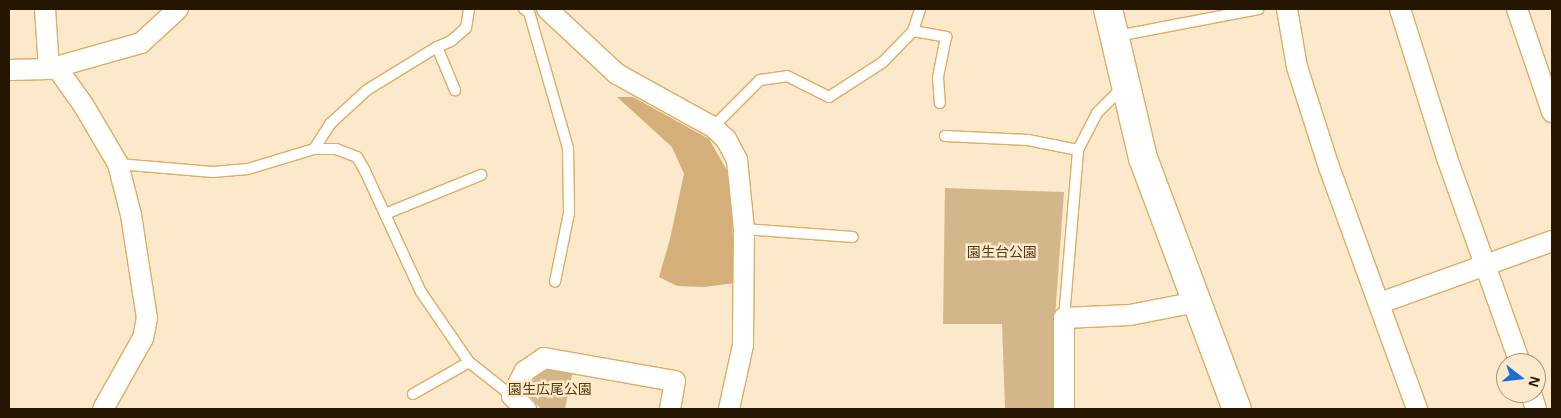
<!DOCTYPE html>
<html>
<head>
<meta charset="utf-8">
<style>
  body { margin:0 }
  #map { position:relative; width:1561px; height:418px; overflow:hidden; background:#fce8cb; font-family:Arial,"Noto Sans JP",sans-serif }
  div>[style] { position:absolute }
  .green>* { inset:0; background:#d4b68b }
  .forest>* { inset:0; background:#d4af79 }
  .roads { filter:drop-shadow(1px 0 #ddad61) drop-shadow(-1px 0 #ddad61) drop-shadow(0 1px #ddad61) drop-shadow(0 -1px #ddad61) }
  .lane>* { height:10px; margin:-5px; padding:0 5px; transform-origin:5px; border-radius:5px; background:#fff }
  .street>* { height:20px; margin:-10px; padding:0 10px; transform-origin:10px; border-radius:10px; background:#fff }
  .secondary>* { height:28px; margin:-14px; padding:0 14px; transform-origin:14px; border-radius:14px; background:#fff }
  span { translate:-50% -50%; white-space:nowrap; text-align:center; line-height:1.15; -webkit-text-stroke:5px #fce8cb; paint-order:stroke }
  .park-label { font-size:14px; color:#533a0e }
  .frame { position:absolute; inset:0; border:10px solid #241600; pointer-events:none }
  .north { position:absolute; left:1496px; top:353px; width:50px; height:50px; box-sizing:border-box; background:#fce8cb; border:1px solid #a6947a; border-radius:50%; rotate:106deg; font-size:14px; font-weight:700; line-height:20px; text-align:center; color:#241600 }
  .north::after { content:''; display:block; margin:auto; width:18px; height:22px; background:#186dd7; clip-path:polygon(50% 0,100% 100%,50% 72%,0 100%) }
</style>
</head>
<body>
<div id="map">
  <div class="green">
    <i style="clip-path:polygon(945px 188px,1064px 192px,1055px 317px,1060px 409px,1005px 409px,1002px 324px,943px 324px)"></i>
    <i style="clip-path:polygon(551px 366px,573px 371px,565px 409px,541px 409px,526px 392px,537px 374px)"></i>
  </div>
  <div class="forest">
    <i style="clip-path:polygon(617px 97px,633px 97px,709px 139px,730px 176px,735px 283px,704px 287px,677px 286px,659px 277px,670px 239px,684px 174px,672px 147px)"></i>
  </div>
  <div class="roads">
    <div class="lane">
      <i style="left:524px;top:9px;width:6px;rotate:31deg"></i>
      <i style="left:529px;top:12px;width:141px;rotate:74deg"></i>
      <i style="left:568px;top:148px;width:65px;rotate:89.1deg"></i>
      <i style="left:569px;top:213px;width:70px;rotate:101.5deg"></i>
      <i style="left:913px;top:31px;width:34px;rotate:10deg"></i>
      <i style="left:946px;top:37px;width:41px;rotate:101.3deg"></i>
      <i style="left:938px;top:77px;width:26px;rotate:86deg"></i>
      <i style="left:1117px;top:36px;width:144px;rotate:-10.8deg"></i>
      <i style="left:437px;top:47px;width:47px;rotate:67.3deg"></i>
      <i style="left:713px;top:127px;width:66px;rotate:-45deg"></i>
      <i style="left:760px;top:80px;width:27px;rotate:-8deg"></i>
      <i style="left:787px;top:76px;width:47px;rotate:26.6deg"></i>
      <i style="left:829px;top:97px;width:64px;rotate:-32.9deg"></i>
      <i style="left:883px;top:62px;width:43px;rotate:-45.9deg"></i>
      <i style="left:913px;top:31px;width:23px;rotate:-72deg"></i>
      <i style="left:945px;top:136px;width:83px;rotate:2.8deg"></i>
      <i style="left:1028px;top:140px;width:51px;rotate:11.3deg"></i>
      <i style="left:314px;top:149px;width:30px;rotate:-57deg"></i>
      <i style="left:330px;top:124px;width:50px;rotate:-42.6deg"></i>
      <i style="left:367px;top:90px;width:82px;rotate:-31.6deg"></i>
      <i style="left:437px;top:47px;width:15px;rotate:-23deg"></i>
      <i style="left:451px;top:41px;width:20px;rotate:-41deg"></i>
      <i style="left:466px;top:28px;width:19px;rotate:-81deg"></i>
      <i style="left:118px;top:164px;width:95px;rotate:4.8deg"></i>
      <i style="left:213px;top:172px;width:35px;rotate:-5deg"></i>
      <i style="left:248px;top:169px;width:69px;rotate:-16.9deg"></i>
      <i style="left:314px;top:149px;width:22px"></i>
      <i style="left:336px;top:149px;width:22px;rotate:21deg"></i>
      <i style="left:357px;top:157px;width:16px;rotate:60deg"></i>
      <i style="left:365px;top:171px;width:133px;rotate:65.2deg"></i>
      <i style="left:421px;top:292px;width:85px;rotate:55.6deg"></i>
      <i style="left:469px;top:362px;width:55px;rotate:38.3deg"></i>
      <i style="left:385px;top:214px;width:104px;rotate:-22.1deg"></i>
      <i style="left:744px;top:229px;width:109px;rotate:4.2deg"></i>
      <i style="left:1064px;top:318px;width:169px;rotate:-85.2deg"></i>
      <i style="left:1078px;top:150px;width:42px;rotate:-62.8deg"></i>
      <i style="left:1097px;top:113px;width:38px;rotate:-45deg"></i>
      <i style="left:413px;top:394px;width:64px;rotate:-29.7deg"></i>
    </div>
    <div class="street">
      <i style="left:45px;top:9px;width:60px;rotate:86.2deg"></i>
      <i style="left:547px;top:9px;width:96px;rotate:42.9deg"></i>
      <i style="left:617px;top:74px;width:110px;rotate:28.9deg"></i>
      <i style="left:713px;top:127px;width:18px;rotate:43deg"></i>
      <i style="left:726px;top:139px;width:24px;rotate:62deg"></i>
      <i style="left:737px;top:160px;width:69px;rotate:84.2deg"></i>
      <i style="left:744px;top:229px;width:116px;rotate:90.5deg"></i>
      <i style="left:743px;top:345px;width:66px;rotate:102.3deg"></i>
      <i style="left:1287px;top:9px;width:59px;rotate:80.2deg"></i>
      <i style="left:1297px;top:67px;width:105px;rotate:72.3deg"></i>
      <i style="left:1329px;top:167px;width:258px;rotate:70deg"></i>
      <i style="left:1400px;top:9px;width:156px;rotate:72.5deg"></i>
      <i style="left:1447px;top:158px;width:218px;rotate:70.4deg"></i>
      <i style="left:1517px;top:9px;width:109px;rotate:71.2deg"></i>
      <i style="left:57px;top:68px;width:47px;rotate:54.6deg"></i>
      <i style="left:84px;top:106px;width:67px;rotate:59.6deg"></i>
      <i style="left:118px;top:164px;width:53px;rotate:75.7deg"></i>
      <i style="left:131px;top:215px;width:104px;rotate:81.2deg"></i>
      <i style="left:147px;top:318px;width:20px;rotate:101deg"></i>
      <i style="left:143px;top:338px;width:81px;rotate:119.4deg"></i>
      <i style="left:9px;top:70px;width:40px;rotate:-1.4deg"></i>
      <i style="left:49px;top:69px;width:96px;rotate:-15.8deg"></i>
      <i style="left:141px;top:43px;width:50px;rotate:-42.6deg"></i>
      <i style="left:1380px;top:303px;width:183px;rotate:-19.8deg"></i>
      <i style="left:1531px;top:393px;width:17px;rotate:73deg"></i>
      <i style="left:526px;top:409px;width:19px;rotate:-137deg"></i>
      <i style="left:512px;top:396px;width:28px;rotate:-63deg"></i>
      <i style="left:525px;top:371px;width:23px;rotate:-34deg"></i>
      <i style="left:544px;top:358px;width:133px;rotate:10deg"></i>
      <i style="left:675px;top:381px;width:28px;rotate:100deg"></i>
      <i style="left:1064px;top:409px;width:91px;rotate:-90deg"></i>
      <i style="left:1064px;top:318px;width:66px;rotate:-2.6deg"></i>
      <i style="left:1130px;top:315px;width:68px;rotate:-11deg"></i>
    </div>
    <div class="secondary">
      <i style="left:1108px;top:9px;width:153px;rotate:76.8deg"></i>
      <i style="left:1143px;top:158px;width:268px;rotate:69.5deg"></i>
    </div>
  </div>
  <div class="park-label">
    <span style="left:1002px;top:252px">園生台公園</span>
    <span style="left:550px;top:389px">園生広尾公園</span>
  </div>
  <div class="frame"></div>
  <div class="north">N</div>
</div>
</body>
</html>
